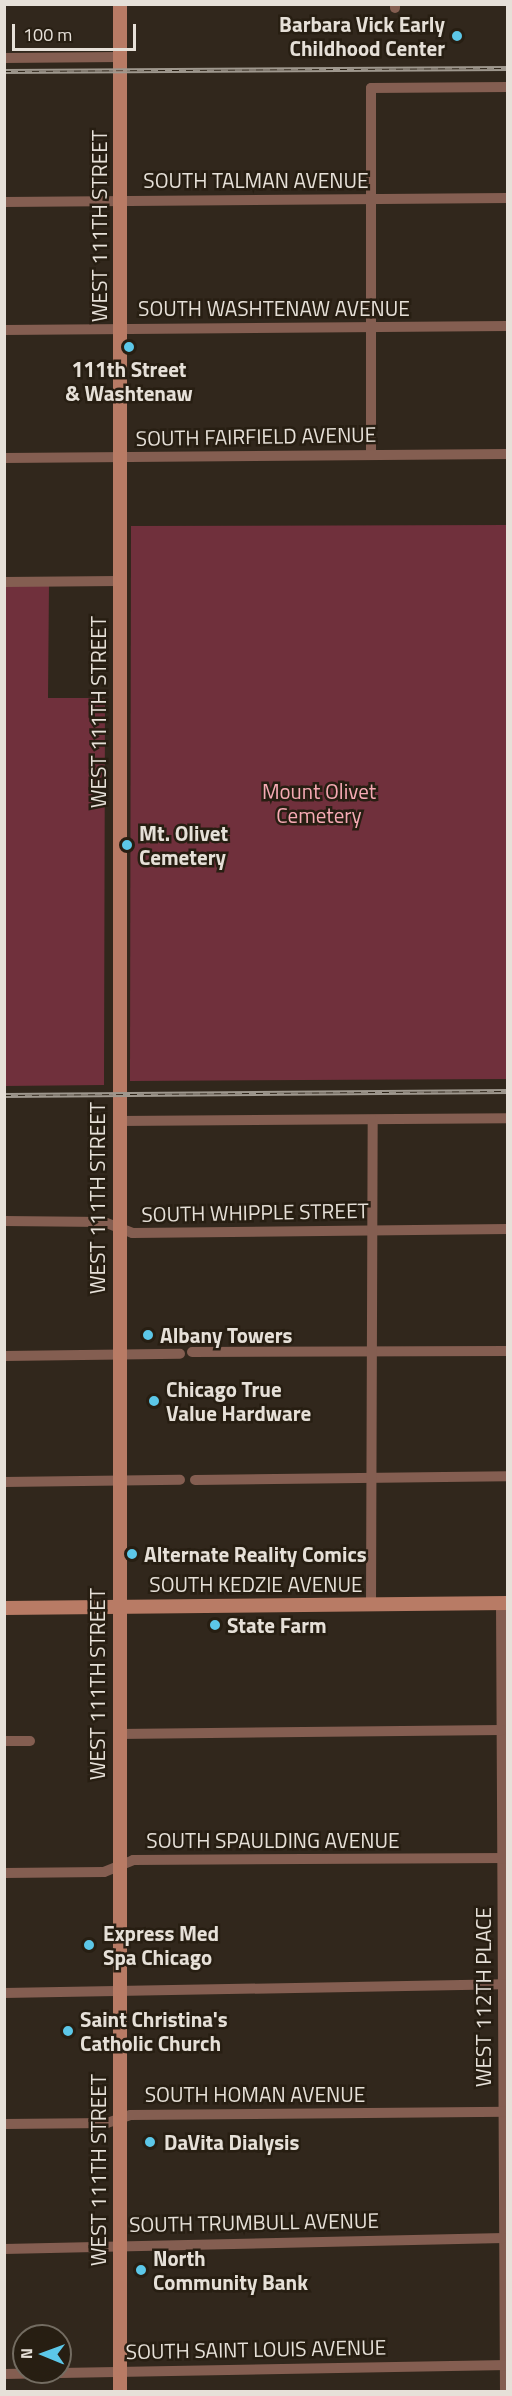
<!DOCTYPE html>
<html>
<head>
<meta charset="utf-8">
<style>
  body { margin:0 }
  #map { position:relative; width:512px; height:2396px; overflow:hidden; background:#31271c; font-family:"Titillium Web",sans-serif }
  div>[style] { position:absolute }
  .green>* { inset:0; background:#70303c }
  .minor>* { height:10px; margin:-5px; padding:0 5px; transform-origin:5px; border-radius:5px; background:#845e51 }
  .secondary>* { height:14px; margin:-7px; padding:0 7px; transform-origin:7px; border-radius:7px; background:#b87b65 }
  .rail>* { height:4.5px; margin-top:-2.25px; transform-origin:0; background:repeating-linear-gradient(90deg,#271e12 0 7px,#9f988e 0 14px); box-sizing:border-box; border-block:2px solid #9f988e }
  .dots>* { width:16px; height:16px; translate:-50% -50%; box-sizing:border-box; border:3px solid #271e12; border-radius:50% }
  span { translate:-50% -50%; white-space:nowrap; text-align:center; line-height:1.15; -webkit-text-stroke:5px #271e12; paint-order:stroke }
  .poi-label { font-size:21px; color:#e6e0d8; font-weight:700 }
  .right { translate:-100% -50%; text-align:right }
  .left { translate:0 -50%; text-align:left }
  .street-label { font-size:21px; color:#e6e0d8 }
  .park-label { font-size:21px; color:#f7abb5 }
  .frame { position:absolute; inset:0; border:6px solid #e6e0d8; pointer-events:none }
  .north { position:absolute; left:12px; top:2324px; width:60px; height:60px; box-sizing:border-box; background:#271e12; border:2px solid #736c61; border-radius:50%; rotate:271deg; font-size:16px; font-weight:700; line-height:24px; text-align:center; color:#e6e0d8 }
  .north::after { content:''; display:block; margin:auto; width:21px; height:27px; background:#5cc7e8; clip-path:polygon(50% 0,100% 100%,50% 72%,0 100%) }
  .scale { position:absolute; left:12px; top:24px; width:124px; height:27px; box-sizing:border-box; border:3px solid #e6e0d8; border-top:0; padding-left:8px; font-size:18px; line-height:21px; white-space:nowrap; color:#e6e0d8; -webkit-text-stroke:4px #271e12; paint-order:stroke }
</style>
</head>
<body>
<div id="map">
  <div class="green">
    <i style="clip-path:polygon(507px 525px,507px 1079px,130px 1081px,131px 526px)"></i>
    <i style="clip-path:polygon(49px 584px,48px 698px,105px 698px,104px 1085px,5px 1086px,4px 585px)"></i>
  </div>
  <div class="minor">
    <i style="left:395px;top:4px;width:4px;rotate:90deg"></i>
    <i style="left:4px;top:58px;width:116px;rotate:-0.5deg"></i>
    <i style="left:4px;top:202px;width:504px;rotate:-0.45deg"></i>
    <i style="left:4px;top:330px;width:504px;rotate:-0.45deg"></i>
    <i style="left:371px;top:455px;width:367px;rotate:-90deg"></i>
    <i style="left:371px;top:88px;width:137px;rotate:-0.4deg"></i>
    <i style="left:4px;top:458px;width:504px;rotate:-0.45deg"></i>
    <i style="left:4px;top:582px;width:115px;rotate:-0.5deg"></i>
    <i style="left:118px;top:1121px;width:390px;rotate:-0.4deg"></i>
    <i style="left:4px;top:1221px;width:100px;rotate:0.6deg"></i>
    <i style="left:104px;top:1222px;width:30px;rotate:21deg"></i>
    <i style="left:132px;top:1233px;width:376px;rotate:-0.6deg"></i>
    <i style="left:192px;top:1352px;width:316px;rotate:-0.2deg"></i>
    <i style="left:4px;top:1356px;width:176px;rotate:-0.7deg"></i>
    <i style="left:195px;top:1480px;width:313px;rotate:-0.7deg"></i>
    <i style="left:4px;top:1482px;width:176px;rotate:-0.7deg"></i>
    <i style="left:501px;top:1603px;width:789px;rotate:89.71deg"></i>
    <i style="left:371px;top:1604px;width:484px;rotate:-89.8deg"></i>
    <i style="left:118px;top:1734px;width:384px;rotate:-0.6deg"></i>
    <i style="left:4px;top:1741px;width:26px"></i>
    <i style="left:4px;top:1873px;width:100px;rotate:-0.6deg"></i>
    <i style="left:104px;top:1872px;width:31px;rotate:-22deg"></i>
    <i style="left:133px;top:1860px;width:374px;rotate:-0.3deg"></i>
    <i style="left:4px;top:1993px;width:499px;rotate:-1deg"></i>
    <i style="left:4px;top:2124px;width:103px;rotate:-0.6deg"></i>
    <i style="left:107px;top:2123px;width:24px;rotate:-19deg"></i>
    <i style="left:130px;top:2115px;width:378px;rotate:-0.5deg"></i>
    <i style="left:4px;top:2249px;width:500px;rotate:-1.26deg"></i>
    <i style="left:4px;top:2374px;width:504px;rotate:-1.02deg"></i>
  </div>
  <div class="secondary">
    <i style="left:4px;top:1608px;width:504px;rotate:-0.57deg"></i>
    <i style="left:120px;top:2392px;width:2388px;rotate:-90deg"></i>
  </div>
  <div class="rail">
    <i style="left:4px;top:71px;width:504px;rotate:-0.34deg"></i>
    <i style="left:4px;top:1095px;width:504px;rotate:-0.45deg"></i>
  </div>
  <div class="dots">
    <i style="left:457px;top:36px;background:#5cc7e8"></i>
    <i style="left:129px;top:347px;background:#5cc7e8"></i>
    <i style="left:127px;top:845px;background:#5cc7e8"></i>
    <i style="left:148px;top:1335px;background:#5cc7e8"></i>
    <i style="left:154px;top:1401px;background:#5cc7e8"></i>
    <i style="left:132px;top:1554px;background:#5cc7e8"></i>
    <i style="left:215px;top:1625px;background:#5cc7e8"></i>
    <i style="left:89px;top:1945px;background:#5cc7e8"></i>
    <i style="left:68px;top:2031px;background:#5cc7e8"></i>
    <i style="left:150px;top:2142px;background:#5cc7e8"></i>
    <i style="left:141px;top:2270px;background:#5cc7e8"></i>
  </div>
  <div class="poi-label">
    <span class="right" style="left:445px;top:36px">Barbara Vick Early<br>Childhood Center</span>
    <span style="left:129px;top:381px">111th Street<br>&amp; Washtenaw</span>
    <span class="left" style="left:139px;top:845px">Mt. Olivet<br>Cemetery</span>
    <span class="left" style="left:160px;top:1335px">Albany Towers</span>
    <span class="left" style="left:166px;top:1401px">Chicago True<br>Value Hardware</span>
    <span class="left" style="left:144px;top:1554px">Alternate Reality Comics</span>
    <span class="left" style="left:227px;top:1625px">State Farm</span>
    <span class="left" style="left:103px;top:1945px">Express Med<br>Spa Chicago</span>
    <span class="left" style="left:80px;top:2031px">Saint Christina's<br>Catholic Church</span>
    <span class="left" style="left:164px;top:2142px">DaVita Dialysis</span>
    <span class="left" style="left:153px;top:2270px">North<br>Community Bank</span>
  </div>
  <div class="street-label">
    <span style="left:256px;top:180px">SOUTH TALMAN AVENUE</span>
    <span style="left:99px;top:226px;rotate:-90deg">WEST 111TH STREET</span>
    <span style="left:274px;top:308px">SOUTH WASHTENAW AVENUE</span>
    <span style="left:256px;top:436px;rotate:-1deg">SOUTH FAIRFIELD AVENUE</span>
    <span style="left:98px;top:712px;rotate:-90deg">WEST 111TH STREET</span>
    <span style="left:97px;top:1198px;rotate:-90deg">WEST 111TH STREET</span>
    <span style="left:255px;top:1212px;rotate:-1deg">SOUTH WHIPPLE STREET</span>
    <span style="left:256px;top:1584px">SOUTH KEDZIE AVENUE</span>
    <span style="left:97px;top:1684px;rotate:-90deg">WEST 111TH STREET</span>
    <span style="left:273px;top:1840px">SOUTH SPAULDING AVENUE</span>
    <span style="left:483px;top:1997px;rotate:-90deg">WEST 112TH PLACE</span>
    <span style="left:255px;top:2094px">SOUTH HOMAN AVENUE</span>
    <span style="left:98px;top:2170px;rotate:-90deg">WEST 111TH STREET</span>
    <span style="left:254px;top:2222px;rotate:-1deg">SOUTH TRUMBULL AVENUE</span>
    <span style="left:256px;top:2349px;rotate:-1deg">SOUTH SAINT LOUIS AVENUE</span>
  </div>
  <div class="park-label">
    <span style="left:319px;top:803px">Mount Olivet<br>Cemetery</span>
  </div>
  <div class="frame"></div>
  <div class="north">N</div>
  <div class="scale">100 m</div>
</div>
</body>
</html>
